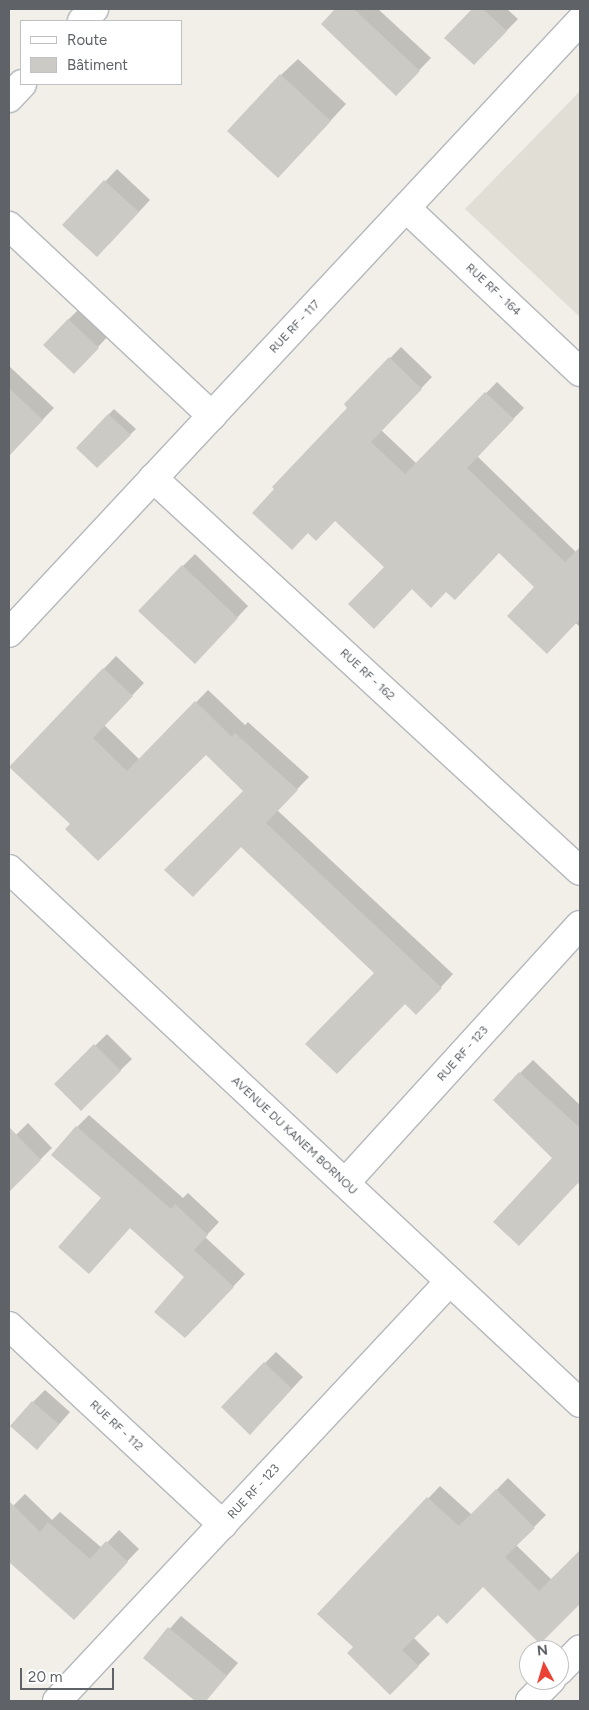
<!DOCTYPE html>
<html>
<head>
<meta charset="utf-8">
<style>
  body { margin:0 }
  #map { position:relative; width:589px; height:1710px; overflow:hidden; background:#f1efe8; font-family:Figtree,sans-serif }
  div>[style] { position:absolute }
  .education>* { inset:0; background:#e1ded6 }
  .shadow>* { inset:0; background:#0003 }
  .building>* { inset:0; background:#cccac5 }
  .roads { filter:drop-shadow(1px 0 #b5b8bc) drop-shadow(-1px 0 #b5b8bc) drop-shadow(0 1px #b5b8bc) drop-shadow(0 -1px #b5b8bc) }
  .minor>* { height:28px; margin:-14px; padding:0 14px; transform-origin:14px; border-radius:14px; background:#fff }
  span { translate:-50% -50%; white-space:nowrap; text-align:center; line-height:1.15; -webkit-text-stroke:4px #fff; paint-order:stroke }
  .street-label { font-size:12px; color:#5f6368 }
  .frame { position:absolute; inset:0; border:10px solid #5f6368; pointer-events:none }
  .legend { position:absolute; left:20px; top:20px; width:162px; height:65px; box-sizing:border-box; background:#fff; border:1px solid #bfc1c3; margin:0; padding:6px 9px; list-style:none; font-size:15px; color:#5f6368 }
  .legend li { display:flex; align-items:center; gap:10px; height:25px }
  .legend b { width:25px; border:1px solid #bfc1c3 }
  .north { position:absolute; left:519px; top:1640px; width:50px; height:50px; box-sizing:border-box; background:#fff; border:1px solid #bfc1c3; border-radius:50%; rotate:354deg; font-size:14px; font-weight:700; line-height:20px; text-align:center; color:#5f6368 }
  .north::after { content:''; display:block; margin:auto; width:18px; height:22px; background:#ea4335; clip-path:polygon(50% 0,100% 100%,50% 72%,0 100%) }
  .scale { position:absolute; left:20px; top:1668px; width:94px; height:22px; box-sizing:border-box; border:2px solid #5f6368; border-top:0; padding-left:6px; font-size:15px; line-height:18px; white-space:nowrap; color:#5f6368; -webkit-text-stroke:4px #fff; paint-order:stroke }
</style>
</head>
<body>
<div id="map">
  <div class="education">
    <i style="clip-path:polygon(580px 91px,580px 317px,465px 209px)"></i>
  </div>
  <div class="shadow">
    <i style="clip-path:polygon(337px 9px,378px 9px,431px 58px,396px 94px,323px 24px)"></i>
    <i style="clip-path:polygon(474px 9px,507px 9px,518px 19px,486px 52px,446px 38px)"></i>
    <i style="clip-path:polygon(298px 59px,346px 104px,294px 160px,281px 75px)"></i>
    <i style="clip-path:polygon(117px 169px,150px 200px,109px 244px,64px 225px)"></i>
    <i style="clip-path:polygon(80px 308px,109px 335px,86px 360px,68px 320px)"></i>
    <i style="clip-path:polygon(401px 347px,432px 377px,381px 430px,417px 464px,497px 382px,524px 408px,477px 456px,580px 556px,580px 627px,499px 552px,446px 590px,412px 588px,386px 567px,349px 408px,345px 404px)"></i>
    <i style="clip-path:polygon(10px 367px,54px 408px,17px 446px,9px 438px)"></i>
    <i style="clip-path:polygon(114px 409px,136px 429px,97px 466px,77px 447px)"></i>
    <i style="clip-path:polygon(195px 554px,248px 606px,206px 651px,183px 566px)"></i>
    <i style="clip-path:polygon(116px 656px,144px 683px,104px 725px,140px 760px,208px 690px,245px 725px,248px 722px,309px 777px,277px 810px,453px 974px,428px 1001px,376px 973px,241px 846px,245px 791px,206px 753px,72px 824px,11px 767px)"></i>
    <i style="clip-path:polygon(107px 1034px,132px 1059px,81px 1109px,56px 1084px)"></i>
    <i style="clip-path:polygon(533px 1060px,580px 1105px,580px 1179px,531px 1231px,554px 1158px,520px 1073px)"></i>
    <i style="clip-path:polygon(89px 1115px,183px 1198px,188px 1193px,219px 1222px,205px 1237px,245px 1274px,197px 1325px,186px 1277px,103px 1198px,77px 1127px)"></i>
    <i style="clip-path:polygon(28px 1123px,52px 1148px,9px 1190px,9px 1142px)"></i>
    <i style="clip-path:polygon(276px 1352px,303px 1377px,262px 1421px,265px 1363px)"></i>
    <i style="clip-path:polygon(45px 1390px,70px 1412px,49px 1436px,33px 1402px)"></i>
    <i style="clip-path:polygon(508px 1478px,546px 1515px,516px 1545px,552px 1580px,580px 1551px,580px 1603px,540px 1643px,483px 1585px,438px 1613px,413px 1637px,430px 1654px,390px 1694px,354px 1647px,319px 1614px,440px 1486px,472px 1515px)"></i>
    <i style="clip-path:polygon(25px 1494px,52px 1520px,60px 1512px,102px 1548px,119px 1530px,139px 1549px,85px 1606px,9px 1554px,9px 1510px)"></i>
    <i style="clip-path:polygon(181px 1616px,238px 1663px,205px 1701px,197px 1701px,144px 1658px)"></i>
  </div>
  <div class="building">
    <i style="clip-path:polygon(335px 9px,354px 9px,420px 71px,396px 96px,321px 24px)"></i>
    <i style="clip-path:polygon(472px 9px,483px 9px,507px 31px,474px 65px,444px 38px)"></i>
    <i style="clip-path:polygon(280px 74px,331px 121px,278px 178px,227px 131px)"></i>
    <i style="clip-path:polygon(104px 180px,139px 212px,97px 257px,62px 225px)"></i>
    <i style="clip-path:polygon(68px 319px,99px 348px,74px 374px,43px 345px)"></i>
    <i style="clip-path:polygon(389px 357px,422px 389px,371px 442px,405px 474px,485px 392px,514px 419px,467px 468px,565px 562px,580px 547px,580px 619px,547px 654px,507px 616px,534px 587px,499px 553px,455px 600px,446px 592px,431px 608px,412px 589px,374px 629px,348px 604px,384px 567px,335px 521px,316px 541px,308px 533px,292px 550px,252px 513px,274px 489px,272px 487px,347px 408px,344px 404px)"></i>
    <i style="clip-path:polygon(9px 388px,43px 420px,9px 456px)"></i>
    <i style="clip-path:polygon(108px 414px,131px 435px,97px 468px,76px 448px)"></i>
    <i style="clip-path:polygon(182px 565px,238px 618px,195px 664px,138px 611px)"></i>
    <i style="clip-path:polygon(103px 668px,133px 696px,93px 738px,127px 771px,195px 701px,232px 737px,235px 733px,298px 790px,266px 823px,442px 988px,416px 1015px,405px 1004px,337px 1074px,305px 1044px,374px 973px,241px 847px,193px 897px,164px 870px,243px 791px,206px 755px,98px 861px,65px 829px,70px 824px,9px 767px)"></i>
    <i style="clip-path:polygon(94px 1044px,121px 1071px,81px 1111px,54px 1084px)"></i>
    <i style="clip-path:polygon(519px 1072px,580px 1128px,580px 1185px,578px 1183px,519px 1246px,493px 1222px,552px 1158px,493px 1100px)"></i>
    <i style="clip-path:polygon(76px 1126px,171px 1209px,175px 1204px,208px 1235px,194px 1250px,234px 1287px,185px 1338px,154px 1312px,184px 1277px,130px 1228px,89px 1274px,58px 1247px,101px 1198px,51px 1155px)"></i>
    <i style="clip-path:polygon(9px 1127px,41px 1160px,9px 1192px)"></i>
    <i style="clip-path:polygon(264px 1362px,292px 1389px,250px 1435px,221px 1407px)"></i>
    <i style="clip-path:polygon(32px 1401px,59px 1424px,37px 1450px,10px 1426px)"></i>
    <i style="clip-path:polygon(496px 1489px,535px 1528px,505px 1557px,539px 1591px,580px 1550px,580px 1604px,540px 1644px,483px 1587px,447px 1624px,438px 1615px,402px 1650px,419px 1666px,390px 1695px,347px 1653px,353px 1647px,317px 1614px,427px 1497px,459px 1526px)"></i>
    <i style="clip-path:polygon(9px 1501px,40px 1532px,48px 1522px,90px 1559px,106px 1541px,128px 1562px,74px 1620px,9px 1562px)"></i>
    <i style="clip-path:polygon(168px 1627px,227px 1676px,206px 1701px,195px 1701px,143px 1658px)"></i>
  </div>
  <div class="roads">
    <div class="minor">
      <i style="left:82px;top:21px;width:17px;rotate:-45deg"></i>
      <i style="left:9px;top:98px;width:19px;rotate:-47deg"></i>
      <i style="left:406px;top:208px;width:239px;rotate:43.3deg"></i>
      <i style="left:9px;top:226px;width:278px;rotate:43.1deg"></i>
      <i style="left:153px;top:478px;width:580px;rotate:42.63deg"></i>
      <i style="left:9px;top:633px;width:837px;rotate:-46.98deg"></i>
      <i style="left:9px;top:869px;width:782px;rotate:43.08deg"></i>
      <i style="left:345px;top:1183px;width:349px;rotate:-47.7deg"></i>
      <i style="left:9px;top:1326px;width:292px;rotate:42.9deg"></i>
      <i style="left:559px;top:1671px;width:30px;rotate:-46deg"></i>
      <i style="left:57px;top:1701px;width:575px;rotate:-46.9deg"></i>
      <i style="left:530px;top:1701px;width:30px;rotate:-45deg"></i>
    </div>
  </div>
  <div class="street-label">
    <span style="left:493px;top:290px;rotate:43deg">RUE RF - 164</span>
    <span style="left:295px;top:327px;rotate:-47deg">RUE RF - 117</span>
    <span style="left:367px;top:675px;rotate:43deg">RUE RF - 162</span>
    <span style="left:463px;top:1054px;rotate:-48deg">RUE RF - 123</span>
    <span style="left:294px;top:1136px;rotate:43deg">AVENUE DU KANEM BORNOU</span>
    <span style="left:116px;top:1426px;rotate:43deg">RUE RF - 112</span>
    <span style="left:254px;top:1492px;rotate:-47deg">RUE RF - 123</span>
  </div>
  <div class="frame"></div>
  <ul class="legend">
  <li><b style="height:6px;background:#fff"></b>Route</li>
  <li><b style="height:14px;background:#cccac5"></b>Bâtiment</li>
  </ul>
  <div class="north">N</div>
  <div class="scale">20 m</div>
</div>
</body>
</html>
